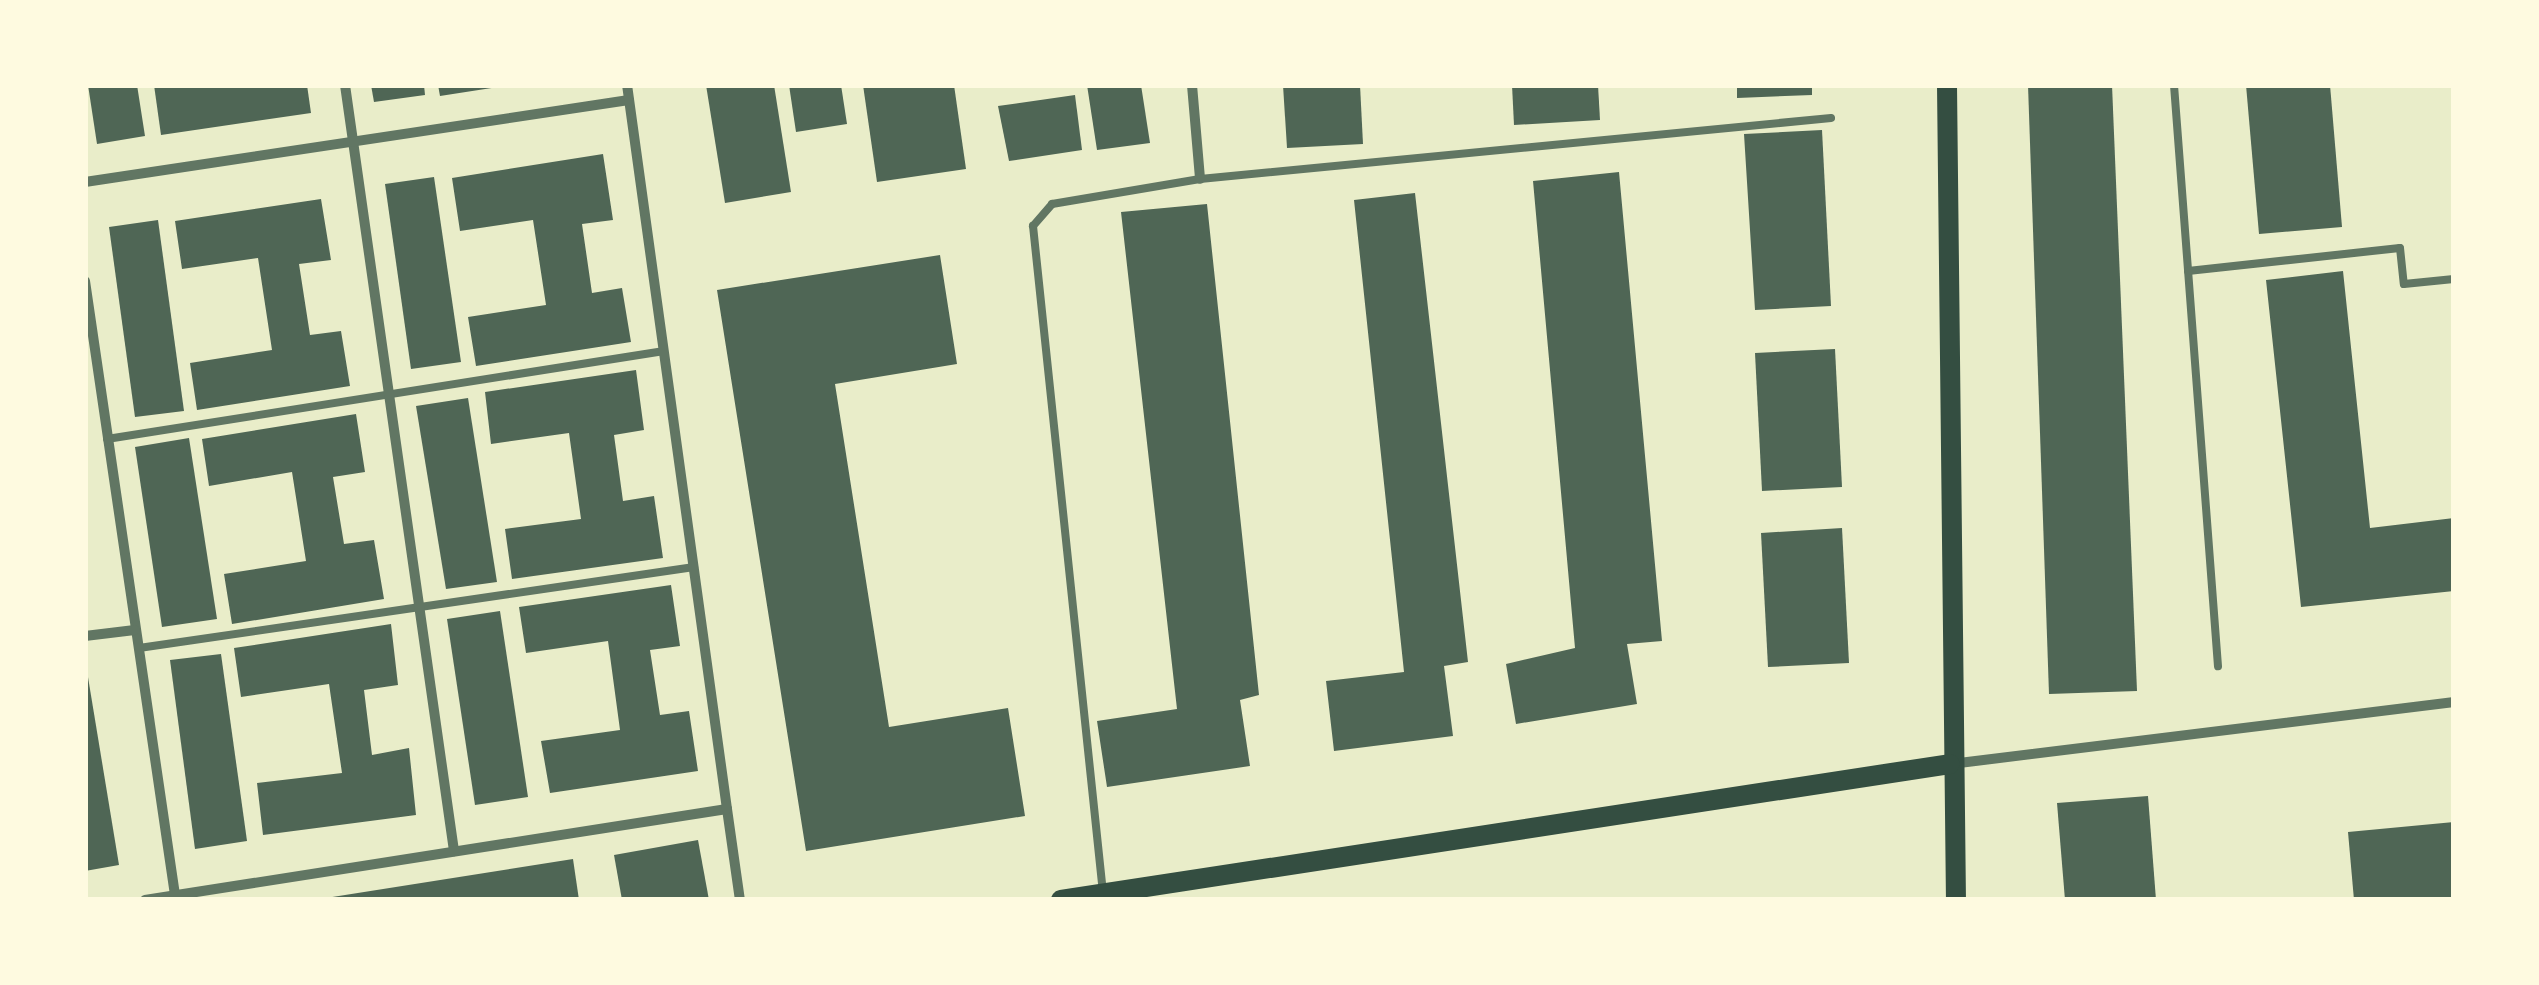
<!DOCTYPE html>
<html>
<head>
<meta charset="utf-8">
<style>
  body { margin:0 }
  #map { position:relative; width:2539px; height:985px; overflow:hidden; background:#e9edc9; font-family:Montserrat,sans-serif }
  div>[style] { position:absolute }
  .building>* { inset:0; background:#4f6655 }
  .service>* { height:8px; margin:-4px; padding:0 4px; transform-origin:4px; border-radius:4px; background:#617663 }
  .minor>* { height:10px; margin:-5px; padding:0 5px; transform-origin:5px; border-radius:5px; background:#617663 }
  .secondary>* { height:20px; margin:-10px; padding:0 10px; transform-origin:10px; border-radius:10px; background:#344e41 }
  span { translate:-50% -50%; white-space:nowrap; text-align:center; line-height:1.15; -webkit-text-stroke:10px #fefae0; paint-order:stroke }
  .frame { position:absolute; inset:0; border:88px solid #fefae0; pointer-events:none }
</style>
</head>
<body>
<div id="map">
  <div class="building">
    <i style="clip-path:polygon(88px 85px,137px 85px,145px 136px,97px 144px)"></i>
    <i style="clip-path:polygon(154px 85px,307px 85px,311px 113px,161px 135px)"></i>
    <i style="clip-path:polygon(371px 85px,424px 85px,425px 95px,374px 102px)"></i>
    <i style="clip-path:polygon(438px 85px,498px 85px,498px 87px,440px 96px)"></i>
    <i style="clip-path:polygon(706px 85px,774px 85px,791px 192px,725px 203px)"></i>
    <i style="clip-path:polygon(789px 85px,841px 85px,847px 124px,796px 132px)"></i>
    <i style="clip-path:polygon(863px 85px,954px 85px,966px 169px,877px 182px)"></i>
    <i style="clip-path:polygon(1087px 85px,1141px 85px,1150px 143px,1097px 150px)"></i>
    <i style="clip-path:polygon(1283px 85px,1360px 85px,1363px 144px,1287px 148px)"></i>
    <i style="clip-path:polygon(1512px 85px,1598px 85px,1600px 120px,1514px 125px)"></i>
    <i style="clip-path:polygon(1737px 85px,1812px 85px,1812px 95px,1737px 98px)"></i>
    <i style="clip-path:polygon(2028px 85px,2112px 85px,2137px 691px,2049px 694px)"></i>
    <i style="clip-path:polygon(2246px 85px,2330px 85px,2342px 227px,2259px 234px)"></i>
    <i style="clip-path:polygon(1075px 95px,1082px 150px,1009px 161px,998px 106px)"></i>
    <i style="clip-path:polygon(1822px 130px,1831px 306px,1755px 310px,1744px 134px)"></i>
    <i style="clip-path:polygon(603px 154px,613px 220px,582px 224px,592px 293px,622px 288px,631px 342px,476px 366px,468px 317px,546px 305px,533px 220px,460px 231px,452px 178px)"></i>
    <i style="clip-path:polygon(1619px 172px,1662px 641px,1627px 644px,1637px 704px,1516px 724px,1506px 664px,1575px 648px,1533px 181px)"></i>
    <i style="clip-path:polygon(434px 177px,461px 362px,411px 369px,385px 184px)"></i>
    <i style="clip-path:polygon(1415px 193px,1468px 662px,1444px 666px,1453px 736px,1334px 751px,1326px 681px,1404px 672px,1354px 200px)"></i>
    <i style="clip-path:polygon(321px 199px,331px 260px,299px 264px,310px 335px,341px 331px,350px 386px,197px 410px,190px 363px,272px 350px,258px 258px,182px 269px,175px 221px)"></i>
    <i style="clip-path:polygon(1207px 204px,1259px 695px,1240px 700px,1250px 766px,1107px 787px,1097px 721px,1177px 709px,1121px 212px)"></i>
    <i style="clip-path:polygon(158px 220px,184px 411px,135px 417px,109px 227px)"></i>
    <i style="clip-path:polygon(940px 255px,957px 364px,835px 384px,889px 727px,1008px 708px,1025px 816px,806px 851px,717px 290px)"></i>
    <i style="clip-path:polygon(2343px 271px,2370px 528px,2454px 518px,2454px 591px,2301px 607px,2266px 280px)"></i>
    <i style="clip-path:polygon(1835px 349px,1842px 487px,1762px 491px,1755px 353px)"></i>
    <i style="clip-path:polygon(636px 370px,644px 430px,614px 435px,623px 501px,654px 496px,663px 558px,512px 579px,505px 529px,581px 519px,569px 433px,491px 444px,485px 392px)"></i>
    <i style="clip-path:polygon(468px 398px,497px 582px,446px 589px,416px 406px)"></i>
    <i style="clip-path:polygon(356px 414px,365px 472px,333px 477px,344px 544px,374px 540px,384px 599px,232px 624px,224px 574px,306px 561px,292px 472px,209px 486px,202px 439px)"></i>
    <i style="clip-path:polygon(189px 438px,217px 619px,162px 627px,135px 447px)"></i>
    <i style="clip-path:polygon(1842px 528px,1849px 663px,1768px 667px,1761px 533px)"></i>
    <i style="clip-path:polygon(671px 585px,680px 646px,650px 650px,660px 715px,689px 711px,698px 771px,550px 793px,541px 741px,620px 730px,608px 641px,526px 653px,519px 607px)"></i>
    <i style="clip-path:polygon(500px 611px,528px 797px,475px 805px,447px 619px)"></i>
    <i style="clip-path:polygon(391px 624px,398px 685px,364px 690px,372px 755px,409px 748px,416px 815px,263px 835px,257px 783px,342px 773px,329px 684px,241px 697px,234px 648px)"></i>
    <i style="clip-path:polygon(221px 654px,247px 841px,195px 849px,170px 660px)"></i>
    <i style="clip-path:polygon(85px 659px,119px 865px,85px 871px)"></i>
    <i style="clip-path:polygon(2148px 796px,2156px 900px,2065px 900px,2057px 803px)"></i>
    <i style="clip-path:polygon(2454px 822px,2454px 900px,2354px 900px,2348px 832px)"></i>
    <i style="clip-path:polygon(698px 840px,709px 900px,622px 900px,614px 855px)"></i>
    <i style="clip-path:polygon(573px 859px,579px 900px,326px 900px,326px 898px)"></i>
  </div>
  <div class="service">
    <i style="left:2174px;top:85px;width:583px;rotate:85.67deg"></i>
    <i style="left:2188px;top:271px;width:213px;rotate:-6.2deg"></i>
    <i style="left:2400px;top:248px;width:36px;rotate:84deg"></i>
    <i style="left:2404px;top:284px;width:50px;rotate:-5.7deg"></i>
    <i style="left:107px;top:439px;width:564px;rotate:-8.98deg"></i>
    <i style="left:139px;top:648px;width:561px;rotate:-8.3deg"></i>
    <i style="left:1103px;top:893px;width:671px;rotate:-95.99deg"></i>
    <i style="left:1033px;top:226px;width:29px;rotate:-49deg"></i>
    <i style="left:1052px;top:204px;width:150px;rotate:-9.6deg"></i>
    <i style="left:1200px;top:179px;width:634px;rotate:-5.52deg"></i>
  </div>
  <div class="minor">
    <i style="left:345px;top:85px;width:774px;rotate:81.9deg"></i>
    <i style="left:1192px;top:85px;width:94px;rotate:85.1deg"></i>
    <i style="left:85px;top:182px;width:550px;rotate:-8.57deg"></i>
    <i style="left:85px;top:281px;width:621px;rotate:81.66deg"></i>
    <i style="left:85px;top:636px;width:50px;rotate:-6.8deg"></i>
    <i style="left:1951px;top:764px;width:507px;rotate:-7.03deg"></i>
    <i style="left:727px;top:809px;width:92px;rotate:81.9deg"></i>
    <i style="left:145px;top:900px;width:589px;rotate:-8.89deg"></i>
    <i style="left:727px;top:809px;width:731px;rotate:-97.86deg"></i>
  </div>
  <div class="secondary">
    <i style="left:1947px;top:85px;width:815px;rotate:89.37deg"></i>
    <i style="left:1061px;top:900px;width:899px;rotate:-8.7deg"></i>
  </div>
  <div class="frame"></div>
</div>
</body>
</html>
